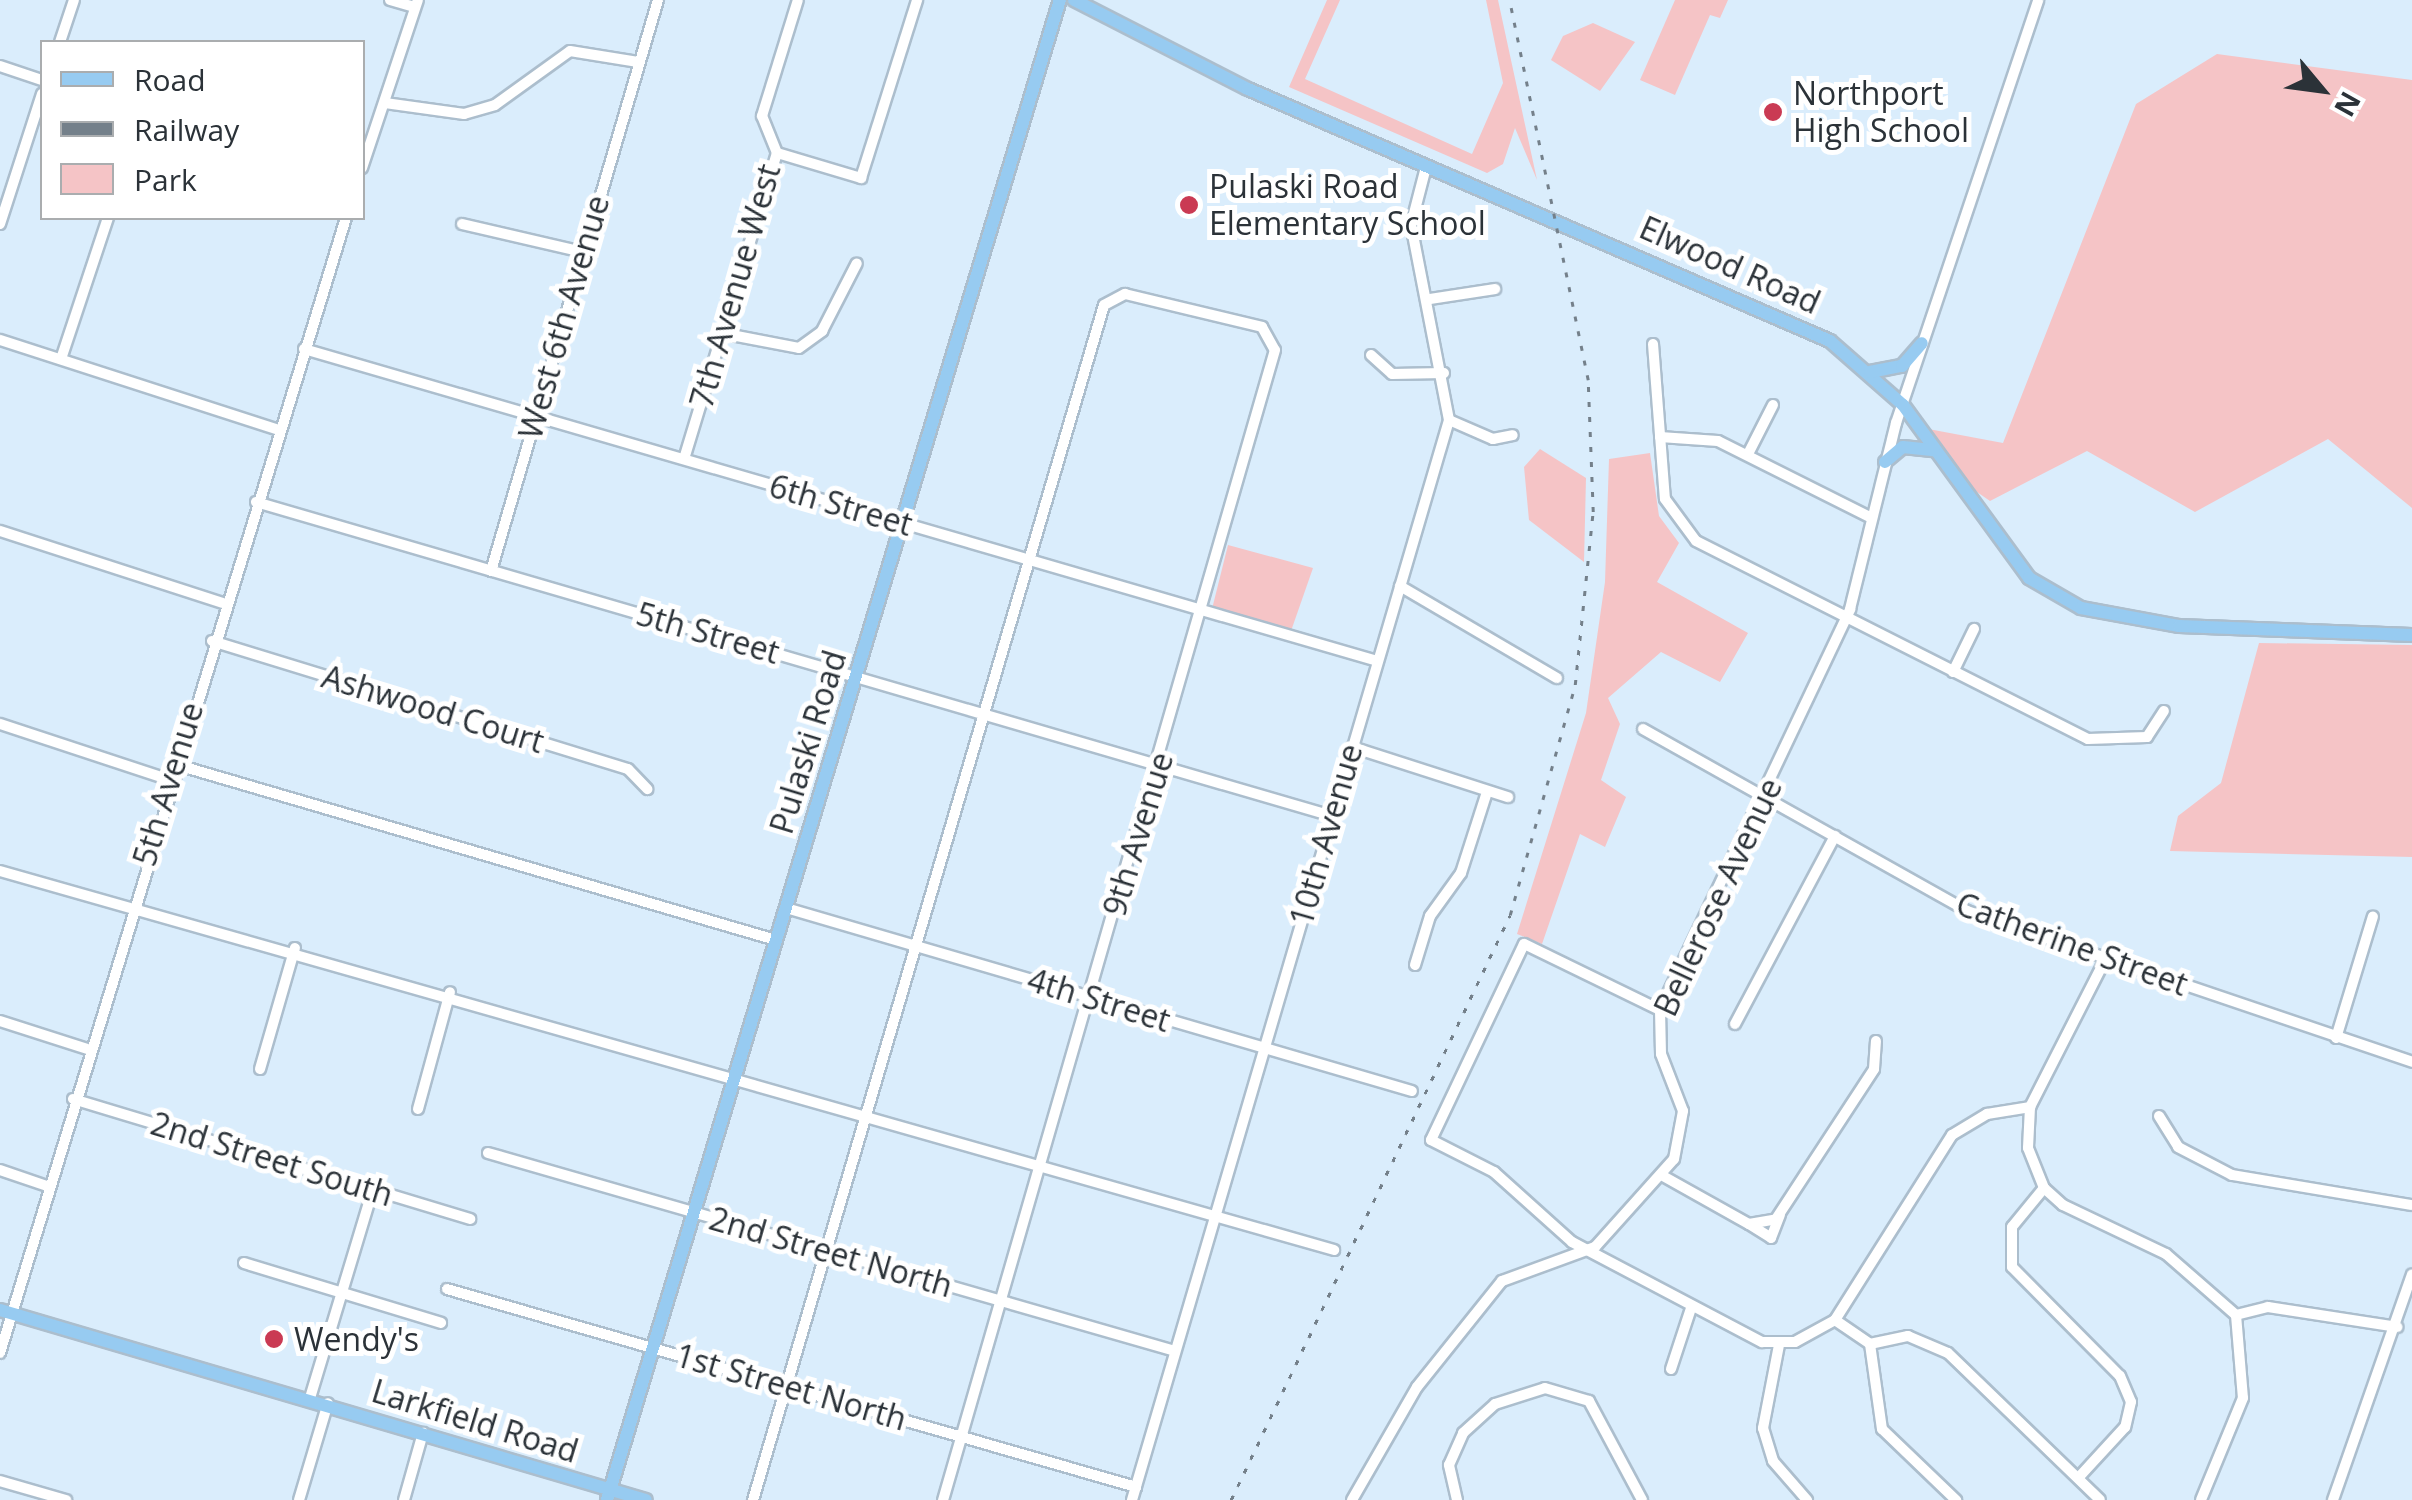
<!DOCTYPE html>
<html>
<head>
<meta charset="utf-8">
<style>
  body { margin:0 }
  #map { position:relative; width:2412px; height:1500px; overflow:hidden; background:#daedfc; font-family:"Open Sans",sans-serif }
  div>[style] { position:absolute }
  .green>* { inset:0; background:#f5c4c6 }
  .roads { filter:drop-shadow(2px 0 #acbecd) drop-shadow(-2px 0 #acbecd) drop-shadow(0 2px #acbecd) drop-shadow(0 -2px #acbecd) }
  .minor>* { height:10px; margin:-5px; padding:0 5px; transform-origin:5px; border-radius:5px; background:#fff }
  .major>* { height:12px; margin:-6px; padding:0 6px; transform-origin:6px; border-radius:6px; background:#97cbf1 }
  .rail>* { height:2.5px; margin-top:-1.25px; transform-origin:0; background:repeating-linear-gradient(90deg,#74808a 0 5px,transparent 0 15px) }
  .dots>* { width:28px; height:28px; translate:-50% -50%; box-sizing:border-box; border:5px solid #fff; border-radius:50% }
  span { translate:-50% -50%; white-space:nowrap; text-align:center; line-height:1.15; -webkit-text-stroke:10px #fff; paint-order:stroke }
  .poi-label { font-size:32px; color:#2b3238 }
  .left { translate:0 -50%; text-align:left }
  .street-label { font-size:32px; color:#2b3238 }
  .legend { position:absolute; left:40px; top:40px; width:325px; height:180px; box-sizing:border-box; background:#fff; border:2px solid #aaadaf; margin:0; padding:12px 18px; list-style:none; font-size:30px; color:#2b3238 }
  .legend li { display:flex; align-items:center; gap:20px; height:50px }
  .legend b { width:50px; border:2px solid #aaadaf }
  .north { position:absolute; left:2272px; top:40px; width:100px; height:100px; -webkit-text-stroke:8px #fff; paint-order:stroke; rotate:119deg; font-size:28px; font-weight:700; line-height:40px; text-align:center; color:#2b3238 }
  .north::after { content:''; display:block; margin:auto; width:35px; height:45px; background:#2b3238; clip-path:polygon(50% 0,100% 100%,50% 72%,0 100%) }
</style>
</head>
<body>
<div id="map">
  <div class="green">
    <i style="clip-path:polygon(1327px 0,1340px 0,1305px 79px,1472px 154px,1503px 83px,1486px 0,1498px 0,1537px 180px,1515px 128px,1503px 164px,1487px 173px,1289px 87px)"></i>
    <i style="clip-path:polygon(1675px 0,1728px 0,1720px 18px,1710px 15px,1675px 95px,1640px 80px)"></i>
    <i style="clip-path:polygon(1593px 23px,1635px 42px,1600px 91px,1551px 60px,1563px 36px)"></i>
    <i style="clip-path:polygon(2217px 54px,2412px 80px,2412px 508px,2328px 439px,2195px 512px,2087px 451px,1990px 501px,1941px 467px,1907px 425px,2003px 443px,2136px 104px)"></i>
    <i style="clip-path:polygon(1540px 449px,1586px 478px,1584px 562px,1529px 520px,1524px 467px)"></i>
    <i style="clip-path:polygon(1650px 453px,1659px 516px,1679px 543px,1657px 582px,1748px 633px,1720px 682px,1661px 652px,1608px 698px,1620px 724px,1601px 780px,1626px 797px,1605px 847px,1580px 834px,1542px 944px,1517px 934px,1586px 713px,1605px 582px,1609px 459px)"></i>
    <i style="clip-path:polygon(1228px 545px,1313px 568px,1291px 631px,1212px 609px)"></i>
    <i style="clip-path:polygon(2259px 643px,2412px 645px,2412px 857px,2170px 851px,2178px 816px,2221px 783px)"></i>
  </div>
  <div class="roads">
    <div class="minor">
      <i style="left:390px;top:0;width:26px;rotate:16deg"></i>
      <i style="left:60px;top:42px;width:44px;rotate:-71.6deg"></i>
      <i style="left:0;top:66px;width:44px;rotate:18.4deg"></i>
      <i style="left:385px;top:103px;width:80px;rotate:7.9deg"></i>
      <i style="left:464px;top:114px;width:32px;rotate:-16deg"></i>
      <i style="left:495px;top:105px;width:92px;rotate:-35.8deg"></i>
      <i style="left:570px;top:51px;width:69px;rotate:9.2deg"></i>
      <i style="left:777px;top:153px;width:88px;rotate:16.6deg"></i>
      <i style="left:861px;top:178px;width:187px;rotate:-72.5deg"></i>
      <i style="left:362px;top:168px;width:177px;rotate:-71.6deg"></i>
      <i style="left:0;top:224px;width:137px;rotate:-72.1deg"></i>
      <i style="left:462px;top:224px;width:124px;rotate:13deg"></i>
      <i style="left:1430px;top:299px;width:66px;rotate:-8.7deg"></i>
      <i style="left:721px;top:333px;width:79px;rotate:10.9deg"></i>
      <i style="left:799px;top:348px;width:29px;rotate:-36deg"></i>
      <i style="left:822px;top:331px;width:76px;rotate:-62.8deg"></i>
      <i style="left:0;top:340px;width:293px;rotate:17.9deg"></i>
      <i style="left:1653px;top:344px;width:155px;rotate:85.6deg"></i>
      <i style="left:1665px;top:499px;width:52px;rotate:53.6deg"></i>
      <i style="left:1696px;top:541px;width:439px;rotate:26.8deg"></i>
      <i style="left:2088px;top:739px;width:59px;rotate:-1.9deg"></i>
      <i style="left:2147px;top:737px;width:31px;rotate:-57deg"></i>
      <i style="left:304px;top:349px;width:1117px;rotate:16.21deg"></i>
      <i style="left:1371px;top:355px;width:28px;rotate:42deg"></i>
      <i style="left:1392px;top:374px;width:52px;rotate:-1.1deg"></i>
      <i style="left:61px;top:359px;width:149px;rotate:-71.6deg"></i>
      <i style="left:1449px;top:420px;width:48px;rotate:23.4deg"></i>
      <i style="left:1493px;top:439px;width:20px;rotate:-11deg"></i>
      <i style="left:1660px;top:437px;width:58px;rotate:3.9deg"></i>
      <i style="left:1718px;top:441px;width:168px;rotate:26.6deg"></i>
      <i style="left:1748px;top:454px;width:55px;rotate:-63deg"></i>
      <i style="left:684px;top:459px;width:320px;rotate:-73.1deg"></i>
      <i style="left:777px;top:153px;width:40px;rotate:-112deg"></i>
      <i style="left:762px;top:116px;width:121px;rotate:-72.8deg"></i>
      <i style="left:256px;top:502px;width:1121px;rotate:16.27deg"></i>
      <i style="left:0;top:531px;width:234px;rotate:17.9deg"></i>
      <i style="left:491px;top:571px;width:595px;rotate:-73.7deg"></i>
      <i style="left:1400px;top:586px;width:182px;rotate:30.4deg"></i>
      <i style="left:212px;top:641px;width:435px;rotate:17.1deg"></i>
      <i style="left:628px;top:769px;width:28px;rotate:46deg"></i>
      <i style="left:1953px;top:672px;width:48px;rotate:-64deg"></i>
      <i style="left:0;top:724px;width:179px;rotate:18.2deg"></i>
      <i style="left:1643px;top:729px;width:372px;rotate:29.3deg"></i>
      <i style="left:1967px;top:911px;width:470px;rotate:18.7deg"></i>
      <i style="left:1352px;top:747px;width:164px;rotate:17.8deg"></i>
      <i style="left:174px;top:764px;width:627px;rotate:16.3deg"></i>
      <i style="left:0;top:871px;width:1387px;rotate:15.86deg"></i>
      <i style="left:786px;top:908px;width:652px;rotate:16.3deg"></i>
      <i style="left:2106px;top:958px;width:167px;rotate:117deg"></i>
      <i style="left:2030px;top:1107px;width:41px;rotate:92.8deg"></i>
      <i style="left:2028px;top:1148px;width:43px;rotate:68.2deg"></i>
      <i style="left:2044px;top:1188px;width:25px;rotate:42deg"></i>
      <i style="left:2063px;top:1205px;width:114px;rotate:25.4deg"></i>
      <i style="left:2166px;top:1254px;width:93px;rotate:41.1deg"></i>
      <i style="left:2236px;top:1315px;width:83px;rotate:85.2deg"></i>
      <i style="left:2243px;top:1398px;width:110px;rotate:112.4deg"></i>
      <i style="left:1415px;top:965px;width:51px;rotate:-73deg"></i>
      <i style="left:1430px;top:916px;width:53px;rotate:-54.2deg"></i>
      <i style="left:1461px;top:873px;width:85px;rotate:-72.2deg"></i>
      <i style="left:1660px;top:1010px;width:151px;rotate:-154.1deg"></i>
      <i style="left:1524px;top:944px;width:217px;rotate:115.4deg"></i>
      <i style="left:1431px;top:1140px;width:71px;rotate:26.9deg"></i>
      <i style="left:1494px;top:1172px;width:105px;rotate:41.9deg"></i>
      <i style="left:1572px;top:1242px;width:215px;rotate:27.8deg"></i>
      <i style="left:1762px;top:1342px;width:33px"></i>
      <i style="left:1795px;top:1342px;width:46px;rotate:-28.8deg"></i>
      <i style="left:1835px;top:1320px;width:219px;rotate:-57.7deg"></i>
      <i style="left:1952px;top:1135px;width:41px;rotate:-31deg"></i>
      <i style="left:1987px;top:1114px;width:44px;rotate:-9.2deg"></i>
      <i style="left:0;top:1021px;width:91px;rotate:17.8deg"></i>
      <i style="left:1735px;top:1024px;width:213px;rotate:-62deg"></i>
      <i style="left:2336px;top:1038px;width:127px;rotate:-73.1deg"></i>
      <i style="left:260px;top:1069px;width:126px;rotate:-73.9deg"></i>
      <i style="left:73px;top:1099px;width:415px;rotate:16.8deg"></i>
      <i style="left:418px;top:1109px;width:121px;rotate:-74.7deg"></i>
      <i style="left:2159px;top:1116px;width:36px;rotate:58deg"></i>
      <i style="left:2178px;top:1147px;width:61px;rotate:27.4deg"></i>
      <i style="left:2232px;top:1175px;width:182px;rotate:9.5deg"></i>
      <i style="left:488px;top:1153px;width:715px;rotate:16.08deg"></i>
      <i style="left:0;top:1170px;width:50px;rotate:18.8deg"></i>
      <i style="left:1663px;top:1176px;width:98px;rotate:29.2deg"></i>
      <i style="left:1749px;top:1224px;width:27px;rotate:-10deg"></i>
      <i style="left:1776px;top:1219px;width:179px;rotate:-56.8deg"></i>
      <i style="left:1874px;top:1069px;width:28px;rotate:-86deg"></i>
      <i style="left:2044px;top:1188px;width:50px;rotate:129.4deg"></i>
      <i style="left:2012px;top:1227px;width:40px;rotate:90deg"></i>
      <i style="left:2012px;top:1267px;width:153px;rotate:45.3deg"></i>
      <i style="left:2120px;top:1376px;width:28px;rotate:67deg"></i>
      <i style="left:2131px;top:1402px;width:26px;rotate:103deg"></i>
      <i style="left:2125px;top:1427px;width:67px;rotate:132.6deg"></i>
      <i style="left:1749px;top:1224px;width:26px;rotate:32deg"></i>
      <i style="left:1771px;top:1238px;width:25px;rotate:-69deg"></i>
      <i style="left:244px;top:1263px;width:206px;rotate:16.9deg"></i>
      <i style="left:447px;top:1289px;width:717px;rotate:16.03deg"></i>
      <i style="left:2236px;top:1315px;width:33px;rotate:-14deg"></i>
      <i style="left:2268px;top:1307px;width:131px;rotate:8.8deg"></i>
      <i style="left:1835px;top:1320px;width:42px;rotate:34.4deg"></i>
      <i style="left:1870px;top:1344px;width:39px;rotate:-12deg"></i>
      <i style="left:1908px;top:1336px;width:43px;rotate:23deg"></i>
      <i style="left:1948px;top:1353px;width:211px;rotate:44deg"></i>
      <i style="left:1870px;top:1344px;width:86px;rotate:82deg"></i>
      <i style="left:1882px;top:1429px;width:103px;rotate:43.8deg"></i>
      <i style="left:1779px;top:1345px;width:85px;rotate:100.9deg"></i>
      <i style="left:1763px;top:1428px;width:34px;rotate:73deg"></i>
      <i style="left:1773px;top:1461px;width:52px;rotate:48.9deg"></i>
      <i style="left:0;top:1353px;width:1187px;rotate:-73.05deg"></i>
      <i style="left:1671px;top:1369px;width:64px;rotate:-71.8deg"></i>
      <i style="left:310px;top:1398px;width:218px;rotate:-73.2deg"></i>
      <i style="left:0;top:1481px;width:69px;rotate:16.1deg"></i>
      <i style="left:299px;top:1500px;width:101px;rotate:-73.4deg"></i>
      <i style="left:404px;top:1500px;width:70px;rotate:-74.2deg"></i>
      <i style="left:753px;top:1500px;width:1245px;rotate:-73.63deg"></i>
      <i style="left:1104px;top:305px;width:24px;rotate:-28deg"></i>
      <i style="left:1125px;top:294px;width:141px;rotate:13.5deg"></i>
      <i style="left:1262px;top:327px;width:26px;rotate:61deg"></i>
      <i style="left:1275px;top:350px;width:1197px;rotate:106.1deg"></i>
      <i style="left:1132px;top:1500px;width:1126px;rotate:-73.64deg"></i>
      <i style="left:1449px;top:420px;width:199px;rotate:-101deg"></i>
      <i style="left:1411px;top:225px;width:60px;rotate:-75.5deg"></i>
      <i style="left:1352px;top:1500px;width:130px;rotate:-60.1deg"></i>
      <i style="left:1417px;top:1387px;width:136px;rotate:-51.3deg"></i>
      <i style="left:1502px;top:1281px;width:99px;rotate:-20.1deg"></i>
      <i style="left:1595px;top:1247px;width:118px;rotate:-48.1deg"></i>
      <i style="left:1674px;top:1159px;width:49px;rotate:-79.4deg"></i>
      <i style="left:1683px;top:1111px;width:61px;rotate:-111.1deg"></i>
      <i style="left:1661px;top:1054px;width:44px;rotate:-91.3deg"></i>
      <i style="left:1660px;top:1010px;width:444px;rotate:-64.6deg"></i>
      <i style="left:1850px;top:609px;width:192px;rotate:-76.1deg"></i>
      <i style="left:1896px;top:423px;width:446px;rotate:-71.4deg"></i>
      <i style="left:1457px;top:1500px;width:36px;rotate:-103deg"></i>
      <i style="left:1449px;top:1465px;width:35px;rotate:-66deg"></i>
      <i style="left:1463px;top:1433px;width:43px;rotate:-42.2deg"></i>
      <i style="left:1495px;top:1404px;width:52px;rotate:-17.7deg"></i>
      <i style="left:1545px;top:1388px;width:46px;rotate:16.5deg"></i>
      <i style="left:1589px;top:1401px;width:112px;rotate:61.8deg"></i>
      <i style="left:2333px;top:1500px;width:239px;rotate:-70.7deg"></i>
    </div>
    <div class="major">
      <i style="left:1074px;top:0;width:195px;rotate:27.1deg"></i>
      <i style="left:1248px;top:89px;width:634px;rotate:23.41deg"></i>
      <i style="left:1830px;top:341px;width:97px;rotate:41.2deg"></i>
      <i style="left:1903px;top:405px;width:214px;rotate:53.9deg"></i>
      <i style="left:2029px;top:578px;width:60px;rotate:30deg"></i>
      <i style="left:2081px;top:608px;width:100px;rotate:10.4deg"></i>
      <i style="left:2179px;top:626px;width:233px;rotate:2.2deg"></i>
      <i style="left:1870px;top:372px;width:33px;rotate:-11deg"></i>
      <i style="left:1902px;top:366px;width:30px;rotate:-49deg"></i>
      <i style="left:1885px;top:462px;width:23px;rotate:-40deg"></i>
      <i style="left:1903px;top:447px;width:31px;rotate:6deg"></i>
      <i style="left:0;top:1310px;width:673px;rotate:16.39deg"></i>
      <i style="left:607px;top:1500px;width:1567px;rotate:-73.2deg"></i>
    </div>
  </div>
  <div class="rail">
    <i style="left:1231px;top:1500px;width:648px;rotate:-64.5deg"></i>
    <i style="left:1510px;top:915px;width:239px;rotate:-74.2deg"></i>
    <i style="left:1575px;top:685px;width:174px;rotate:-84.1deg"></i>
    <i style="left:1593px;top:512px;width:132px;rotate:-92.2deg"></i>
    <i style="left:1588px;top:380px;width:388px;rotate:-101.7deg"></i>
  </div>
  <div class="dots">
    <i style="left:1773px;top:112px;background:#ca3a53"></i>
    <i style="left:1189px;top:205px;background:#ca3a53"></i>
    <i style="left:274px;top:1339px;background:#ca3a53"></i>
  </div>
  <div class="poi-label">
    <span class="left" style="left:1793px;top:112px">Northport<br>High School</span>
    <span class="left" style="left:1209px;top:205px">Pulaski Road<br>Elementary School</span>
    <span class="left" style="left:294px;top:1339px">Wendy's</span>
  </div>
  <div class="street-label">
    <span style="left:1730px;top:265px;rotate:24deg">Elwood Road</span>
    <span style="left:735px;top:286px;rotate:-74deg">7th Avenue West</span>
    <span style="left:564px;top:317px;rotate:-74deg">West 6th Avenue</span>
    <span style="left:841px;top:505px;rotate:16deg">6th Street</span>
    <span style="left:708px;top:633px;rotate:16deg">5th Street</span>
    <span style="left:433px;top:709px;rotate:17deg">Ashwood Court</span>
    <span style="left:808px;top:742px;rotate:-73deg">Pulaski Road</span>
    <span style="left:168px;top:784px;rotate:-73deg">5th Avenue</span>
    <span style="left:1138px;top:834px;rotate:-73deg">9th Avenue</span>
    <span style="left:1326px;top:835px;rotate:-74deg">10th Avenue</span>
    <span style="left:1718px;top:897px;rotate:-65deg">Bellerose Avenue</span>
    <span style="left:2072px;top:944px;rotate:20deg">Catherine Street</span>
    <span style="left:1099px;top:1000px;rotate:17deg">4th Street</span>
    <span style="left:272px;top:1159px;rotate:17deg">2nd Street South</span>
    <span style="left:831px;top:1252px;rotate:16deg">2nd Street North</span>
    <span style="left:791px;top:1387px;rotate:16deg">1st Street North</span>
    <span style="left:475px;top:1421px;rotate:17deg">Larkfield Road</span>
  </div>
  <ul class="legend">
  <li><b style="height:12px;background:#97cbf1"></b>Road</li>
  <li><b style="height:12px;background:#74808a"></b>Railway</li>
  <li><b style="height:28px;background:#f5c4c6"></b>Park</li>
  </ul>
  <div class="north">N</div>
</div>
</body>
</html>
